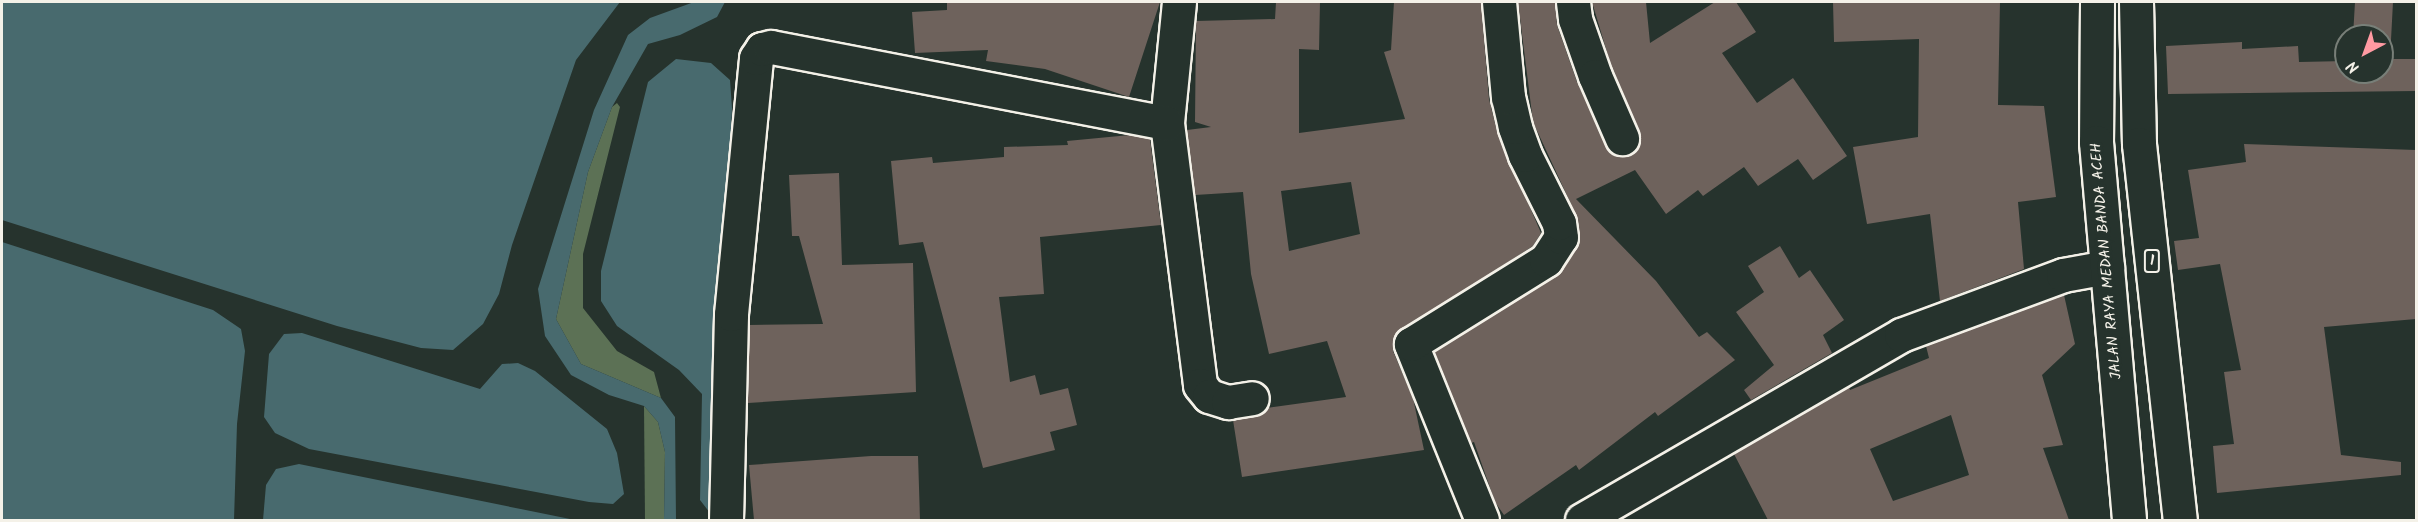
<!DOCTYPE html>
<html>
<head>
<meta charset="utf-8">
<style>
  body { margin:0 }
  #map { position:relative; width:2418px; height:522px; overflow:hidden; background:#26332d; font-family:Kalam,sans-serif }
  div>[style] { position:absolute }
  .green>* { inset:0; background:#5c7155 }
  .water>* { inset:0; background:#486a6e }
  .building>* { inset:0; background:#6e625c }
  .roads { filter:drop-shadow(2px 0 #f4f1e8) drop-shadow(-2px 0 #f4f1e8) drop-shadow(0 2px #f4f1e8) drop-shadow(0 -2px #f4f1e8) }
  .minor>* { height:33px; margin:-16.5px; padding:0 16.5px; transform-origin:16.5px; border-radius:16.5px; background:#26332d }
  .highway>* { height:33px; margin:-16.5px; padding:0 16.5px; transform-origin:16.5px; border-radius:16.5px; background:#26332d }
  span { translate:-50% -50%; white-space:nowrap; text-align:center; line-height:1.15; -webkit-text-stroke:6px #26332d; paint-order:stroke }
  .shield-label span { padding:2px 4px; background:#26332d; border:2px solid; border-radius:4px; -webkit-text-stroke-width:0 }
  .shield-label { font-size:14px; color:#f4f1e8; font-weight:700 }
  .street-label { font-size:15px; color:#f4f1e8 }
  .frame { position:absolute; inset:0; border:3px solid #f4f1e8; pointer-events:none }
  .north { position:absolute; left:2334px; top:24px; width:60px; height:60px; box-sizing:border-box; background:#26332d; border:2px solid #787f78; border-radius:50%; rotate:221deg; font-size:16px; font-weight:700; line-height:24px; text-align:center; color:#f4f1e8 }
  .north::after { content:''; display:block; margin:auto; width:21px; height:27px; background:#ff9aa2; clip-path:polygon(50% 0,100% 100%,50% 72%,0 100%) }
</style>
</head>
<body>
<div id="map">
  <div class="green">
    <i style="clip-path:polygon(617px 103px,620px 107px,583px 254px,583px 308px,617px 351px,654px 372px,661px 398px,581px 364px,556px 319px,588px 172px,612px 107px)"></i>
    <i style="clip-path:polygon(644px 406px,658px 422px,665px 452px,664px 520px,645px 520px)"></i>
  </div>
  <div class="water">
    <i style="clip-path:polygon(2px 2px,620px 2px,576px 60px,512px 245px,499px 294px,483px 324px,453px 350px,421px 348px,337px 326px,2px 220px)"></i>
    <i style="clip-path:polygon(694px 2px,725px 2px,717px 17px,680px 35px,648px 44px,612px 107px,588px 172px,556px 319px,581px 364px,661px 398px,675px 417px,676px 520px,664px 520px,665px 452px,658px 422px,644px 406px,609px 395px,571px 375px,545px 336px,538px 289px,594px 110px,628px 35px,650px 18px)"></i>
    <i style="clip-path:polygon(676px 59px,711px 63px,730px 80px,732px 108px,716px 512px,710px 513px,700px 500px,702px 394px,679px 370px,617px 326px,601px 301px,601px 271px,648px 82px)"></i>
    <i style="clip-path:polygon(2px 242px,213px 310px,241px 329px,245px 351px,237px 424px,234px 520px,2px 520px)"></i>
    <i style="clip-path:polygon(302px 333px,480px 389px,502px 364px,518px 363px,535px 371px,607px 429px,617px 453px,624px 494px,613px 504px,589px 502px,309px 449px,275px 433px,264px 417px,269px 354px,284px 334px)"></i>
    <i style="clip-path:polygon(299px 464px,575px 520px,263px 520px,266px 485px,276px 469px)"></i>
  </div>
  <div class="building">
    <i style="clip-path:polygon(947px 2px,1160px 2px,1129px 97px,1045px 69px,986px 61px,988px 50px,915px 53px,912px 12px,947px 10px)"></i>
    <i style="clip-path:polygon(evenodd,1276px 2px,1320px 2px,1319px 50px,1299px 49px,1299px 133px,1405px 119px,1384px 52px,1391px 50px,1394px 2px,1481px 2px,1489px 99px,1497px 131px,1541px 233px,1533px 246px,1395px 335px,1393px 351px,1413px 398px,1424px 450px,1242px 477px,1233px 420px,1256px 416px,1267px 408px,1346px 397px,1327px 341px,1269px 354px,1251px 274px,1243px 192px,1195px 195px,1187px 130px,1211px 127px,1195px 122px,1196px 21px,1275px 19px,1276px 2px,1351px 182px,1360px 234px,1289px 251px,1281px 191px,1351px 182px)"></i>
    <i style="clip-path:polygon(1518px 2px,1555px 2px,1557px 25px,1577px 82px,1611px 153px,1630px 155px,1641px 140px,1612px 69px,1592px 2px,1646px 2px,1650px 43px,1715px 2px,1736px 2px,1756px 32px,1722px 53px,1757px 103px,1793px 78px,1847px 156px,1813px 180px,1798px 159px,1758px 186px,1744px 167px,1703px 196px,1698px 190px,1666px 214px,1635px 170px,1576px 199px,1656px 281px,1699px 337px,1707px 332px,1735px 360px,1658px 416px,1655px 412px,1579px 470px,1576px 465px,1504px 515px,1495px 502px,1474px 442px,1471px 443px,1434px 352px,1556px 276px,1577px 246px,1576px 215px,1533px 122px)"></i>
    <i style="clip-path:polygon(1833px 2px,2000px 2px,1998px 105px,2044px 106px,2056px 197px,2018px 202px,2024px 269px,1940px 301px,1930px 214px,1867px 224px,1853px 147px,1918px 137px,1919px 39px,1834px 42px)"></i>
    <i style="clip-path:polygon(2355px 2px,2393px 2px,2390px 59px,2416px 59px,2416px 91px,2168px 94px,2166px 46px,2242px 42px,2242px 49px,2298px 46px,2299px 62px,2346px 61px,2346px 72px,2382px 72px,2382px 36px,2353px 36px)"></i>
    <i style="clip-path:polygon(1130px 135px,1150px 139px,1161px 225px,1040px 237px,1044px 294px,999px 297px,1010px 382px,1035px 375px,1040px 395px,1068px 388px,1077px 425px,1050px 432px,1055px 450px,983px 468px,923px 242px,899px 245px,891px 161px,932px 157px,933px 163px,1004px 157px,1004px 147px,1068px 145px,1067px 141px)"></i>
    <i style="clip-path:polygon(2244px 144px,2416px 150px,2416px 319px,2324px 327px,2341px 455px,2401px 462px,2401px 475px,2217px 493px,2213px 446px,2234px 444px,2224px 372px,2241px 370px,2220px 264px,2178px 270px,2174px 241px,2199px 238px,2188px 170px,2246px 162px)"></i>
    <i style="clip-path:polygon(839px 173px,842px 265px,913px 263px,916px 392px,748px 403px,749px 325px,823px 324px,799px 236px,792px 236px,789px 175px)"></i>
    <i style="clip-path:polygon(1780px 246px,1799px 278px,1810px 270px,1844px 320px,1823px 335px,1832px 353px,1751px 400px,1744px 390px,1774px 365px,1736px 312px,1764px 292px,1748px 266px)"></i>
    <i style="clip-path:polygon(evenodd,2064px 295px,2075px 344px,2042px 375px,2063px 445px,2043px 448px,2069px 520px,1768px 520px,1734px 454px,1849px 387px,1850px 390px,1929px 358px,1926px 346px,2064px 295px,1951px 415px,1969px 475px,1893px 501px,1870px 449px,1951px 415px)"></i>
    <i style="clip-path:polygon(871px 456px,918px 456px,920px 520px,754px 520px,749px 465px)"></i>
  </div>
  <div class="roads">
    <div class="minor">
      <i style="left:1179px;top:2px;width:122px;rotate:95.7deg"></i>
      <i style="left:1167px;top:123px;width:264px;rotate:82.8deg"></i>
      <i style="left:1200px;top:385px;width:14px;rotate:51deg"></i>
      <i style="left:1209px;top:396px;width:20px;rotate:18deg"></i>
      <i style="left:1228px;top:402px;width:24px;rotate:-9deg"></i>
      <i style="left:1573px;top:2px;width:17px;rotate:83deg"></i>
      <i style="left:1575px;top:19px;width:60px;rotate:70.7deg"></i>
      <i style="left:1595px;top:76px;width:68px;rotate:66.5deg"></i>
      <i style="left:726px;top:520px;width:206px;rotate:-88.6deg"></i>
      <i style="left:731px;top:314px;width:257px;rotate:-84.4deg"></i>
      <i style="left:756px;top:58px;width:11px;rotate:-56deg"></i>
      <i style="left:762px;top:49px;width:9px;rotate:-13deg"></i>
      <i style="left:771px;top:47px;width:403px;rotate:10.9deg"></i>
      <i style="left:1482px;top:520px;width:190px;rotate:-112deg"></i>
      <i style="left:1411px;top:344px;width:159px;rotate:-31.9deg"></i>
      <i style="left:1546px;top:260px;width:27px;rotate:-57deg"></i>
      <i style="left:1561px;top:237px;width:14px;rotate:-98deg"></i>
      <i style="left:1559px;top:223px;width:76px;rotate:-116.6deg"></i>
      <i style="left:1525px;top:155px;width:30px;rotate:-110deg"></i>
      <i style="left:1515px;top:127px;width:31px;rotate:-103deg"></i>
      <i style="left:1508px;top:97px;width:95px;rotate:-95.4deg"></i>
      <i style="left:1582px;top:520px;width:369px;rotate:-30.1deg"></i>
      <i style="left:1901px;top:335px;width:173px;rotate:-20.3deg"></i>
      <i style="left:2063px;top:275px;width:45px;rotate:-10.3deg"></i>
    </div>
    <div class="highway">
      <i style="left:2097px;top:2px;width:140px;rotate:90.4deg"></i>
      <i style="left:2096px;top:142px;width:379px;rotate:85deg"></i>
      <i style="left:2136px;top:2px;width:142px;rotate:88.8deg"></i>
      <i style="left:2139px;top:144px;width:378px;rotate:83.8deg"></i>
    </div>
  </div>
  <div class="shield-label">
    <span style="left:2152px;top:261px">1</span>
  </div>
  <div class="street-label">
    <span style="left:2107px;top:261px;rotate:-95deg">JALAN RAYA MEDAN BANDA ACEH</span>
  </div>
  <div class="frame"></div>
  <div class="north">N</div>
</div>
</body>
</html>
